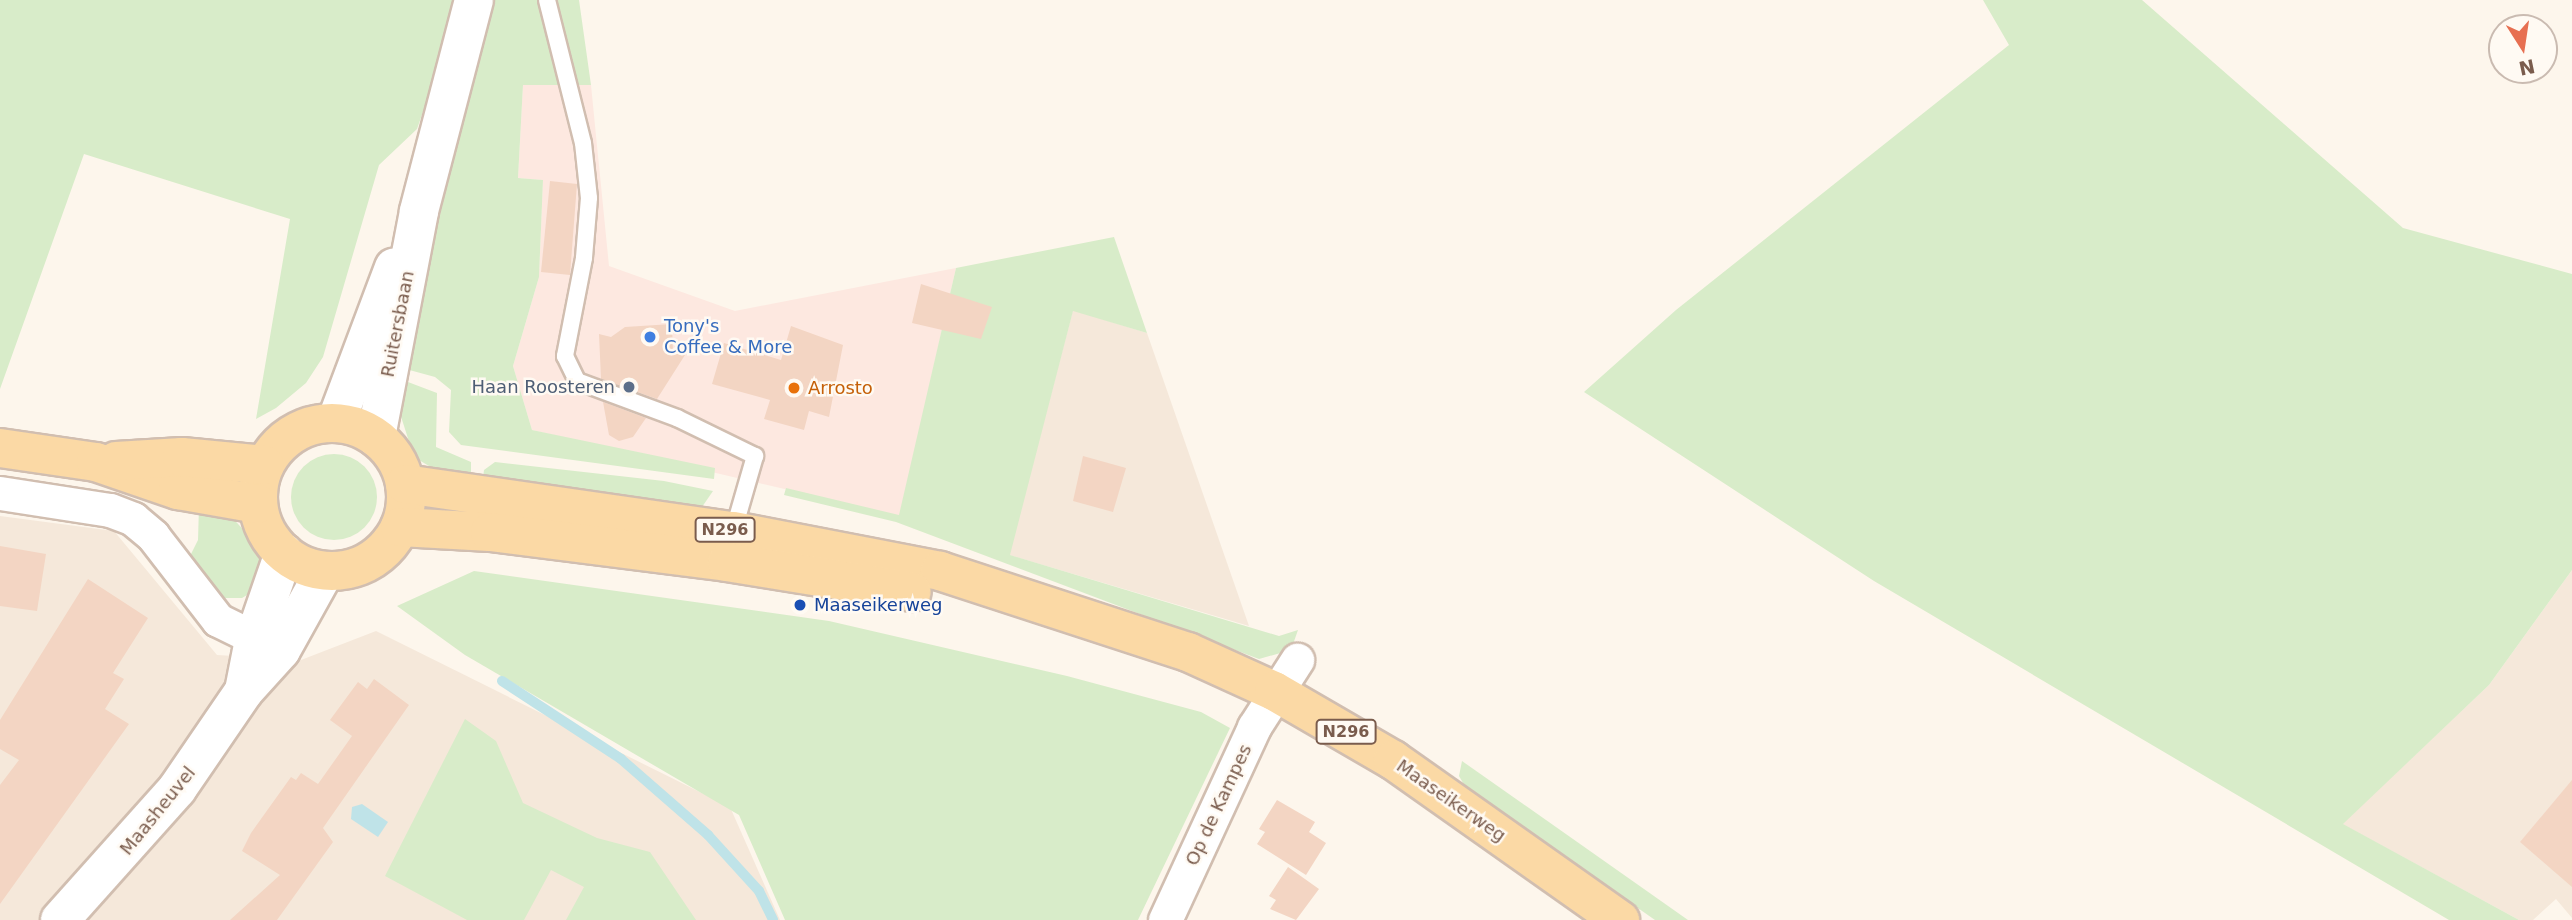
<!DOCTYPE html>
<html>
<head>
<meta charset="utf-8">
<style>
  body { margin:0 }
  #map { position:relative; width:2572px; height:920px; overflow:hidden; background:#fdf6ec; font-family:"DejaVu Sans",sans-serif }
  div>[style] { position:absolute }
  .residential>* { inset:0; background:#f5e8da }
  .commercial>* { inset:0; background:#fde8e0 }
  .green>* { inset:0; background:#d8ecc9 }
  .round { border-radius:50% }
  .water>* { inset:0; background:#bfe3e8 }
  .stream>* { height:10px; margin:-5px; padding:0 5px; transform-origin:5px; border-radius:5px; background:#bfe3e8 }
  .building>* { inset:0; background:#f3d5c3 }
  .roads { filter:drop-shadow(2px 0 #d1beb0) drop-shadow(-2px 0 #d1beb0) drop-shadow(0 2px #d1beb0) drop-shadow(0 -2px #d1beb0) }
  .service>* { height:16px; margin:-8px; padding:0 8px; transform-origin:8px; border-radius:8px; background:#fff }
  .minor>* { height:33px; margin:-16.5px; padding:0 16.5px; transform-origin:16.5px; border-radius:16.5px; background:#fff }
  .tertiary>* { height:38px; margin:-19px; padding:0 19px; transform-origin:19px; border-radius:19px; background:#fff }
  .primary>* { height:38px; margin:-19px; padding:0 19px; transform-origin:19px; border-radius:19px; background:#fbd9a5 }
  .primary>.ring { margin:-19px; padding:0; box-sizing:content-box; background:none; border:38px solid #fbd9a5; border-radius:50% }
  .dots>* { width:19px; height:19px; translate:-50% -50%; box-sizing:border-box; border:4px solid #fffaf3; border-radius:50% }
  span { translate:-50% -50%; white-space:nowrap; text-align:center; line-height:1.15; -webkit-text-stroke:5px #fffaf3; paint-order:stroke }
  .shield-label span { padding:2px 5px; background:#fffaf3; border:2px solid; border-radius:5px; -webkit-text-stroke-width:0 }
  .shield-label { font-size:16px; color:#7a5c4d; font-weight:700 }
  .street-label { font-size:18px; color:#7a5c4d }
  .shop-label { font-size:18px; color:#366cbe }
  .left { translate:0 -50%; text-align:left }
  .service-label { font-size:18px; color:#4e5e75 }
  .right { translate:-100% -50%; text-align:right }
  .food-label { font-size:18px; color:#c56008 }
  .transit-label { font-size:18px; color:#164399 }
  .north { position:absolute; left:2488px; top:14px; width:70px; height:70px; box-sizing:border-box; background:#fffaf3; border:2px solid #cabbb1; border-radius:50%; rotate:168deg; font-size:19px; font-weight:700; line-height:28px; text-align:center; color:#7a5c4d }
  .north::after { content:''; display:block; margin:auto; width:24px; height:32px; background:#e76f51; clip-path:polygon(50% 0,100% 100%,50% 72%,0 100%) }
</style>
</head>
<body>
<div id="map">
  <div class="residential">
    <i style="clip-path:polygon(1073px 310px,1147px 333px,1249px 626px,1009px 555px)"></i>
    <i style="clip-path:polygon(0 516px,114px 531px,217px 655px,301px 660px,376px 631px,730px 807px,780px 920px,0 920px)"></i>
    <i style="clip-path:polygon(2572px 570px,2572px 918px,2556px 899px,2533px 920px,2519px 920px,2342px 824px,2489px 685px)"></i>
  </div>
  <div class="commercial">
    <i style="clip-path:polygon(523px 85px,591px 85px,609px 266px,735px 311px,956px 268px,900px 516px,532px 430px,513px 366px,539px 277px,543px 180px,518px 178px)"></i>
  </div>
  <div class="green">
    <i style="clip-path:polygon(0 0,453px 0,440px 63px,417px 129px,379px 165px,323px 357px,306px 383px,276px 408px,256px 419px,290px 219px,84px 154px,0 389px)"></i>
    <i style="clip-path:polygon(493px 0,579px 0,591px 85px,523px 85px,518px 178px,543px 180px,539px 277px,513px 366px,532px 430px,715px 468px,714px 479px,461px 445px,449px 432px,451px 390px,435px 377px,402px 368px)"></i>
    <i style="clip-path:polygon(1983px 0,2142px 0,2403px 228px,2572px 274px,2572px 570px,2489px 685px,2343px 824px,2519px 920px,2449px 920px,1874px 581px,1584px 392px,1676px 310px,2009px 45px)"></i>
    <i style="clip-path:polygon(1114px 237px,1147px 333px,1073px 311px,1010px 555px,1279px 636px,1298px 630px,1291px 650px,1259px 659px,896px 522px,784px 495px,786px 488px,899px 515px,956px 268px)"></i>
    <i style="clip-path:polygon(400px 379px,437px 393px,436px 447px,471px 462px,471px 484px,454px 481px,414px 457px,395px 398px)"></i>
    <i class="round" style="left:291px;top:454px;width:86px;height:86px"></i>
    <i style="clip-path:polygon(495px 462px,664px 481px,713px 491px,702px 507px,482px 486px,484px 470px)"></i>
    <i style="clip-path:polygon(199px 506px,227px 512px,261px 549px,264px 573px,254px 591px,242px 598px,224px 598px,208px 588px,189px 558px,198px 540px)"></i>
    <i style="clip-path:polygon(474px 571px,829px 621px,1067px 676px,1201px 712px,1230px 728px,1138px 920px,785px 920px,739px 815px,465px 655px,397px 606px)"></i>
    <i style="clip-path:polygon(465px 719px,496px 741px,523px 803px,597px 838px,650px 852px,696px 920px,566px 920px,584px 887px,551px 870px,524px 920px,467px 920px,385px 876px)"></i>
    <i style="clip-path:polygon(1462px 761px,1688px 920px,1655px 920px,1466px 788px,1459px 776px)"></i>
  </div>
  <div class="water">
    <i style="clip-path:polygon(362px 804px,388px 822px,378px 837px,351px 819px,352px 807px)"></i>
  </div>
  <div class="stream">
    <i style="left:502px;top:681px;width:142px;rotate:33.2deg"></i>
    <i style="left:621px;top:759px;width:116px;rotate:41.1deg"></i>
    <i style="left:708px;top:835px;width:76px;rotate:47.7deg"></i>
    <i style="left:759px;top:891px;width:32px;rotate:64deg"></i>
  </div>
  <div class="building">
    <i style="clip-path:polygon(550px 181px,577px 184px,570px 275px,541px 272px)"></i>
    <i style="clip-path:polygon(921px 284px,992px 307px,981px 339px,912px 323px)"></i>
    <i style="clip-path:polygon(672px 324px,673px 353px,685px 355px,657px 399px,601px 379px,599px 334px,611px 337px,625px 327px)"></i>
    <i style="clip-path:polygon(791px 326px,843px 345px,829px 417px,809px 411px,804px 430px,764px 419px,770px 400px,712px 384px,724px 343px,781px 360px)"></i>
    <i style="clip-path:polygon(603px 402px,646px 418px,633px 437px,619px 441px,609px 435px)"></i>
    <i style="clip-path:polygon(1083px 456px,1126px 468px,1113px 512px,1073px 501px)"></i>
    <i style="clip-path:polygon(0 546px,46px 554px,37px 611px,0 606px)"></i>
    <i style="clip-path:polygon(88px 579px,148px 618px,113px 673px,124px 679px,105px 709px,129px 724px,0 904px,0 785px,19px 760px,0 749px,0 720px)"></i>
    <i style="clip-path:polygon(374px 679px,409px 705px,323px 828px,333px 842px,277px 920px,230px 920px,280px 875px,242px 851px,251px 833px,291px 777px,296px 780px,301px 773px,318px 784px,352px 736px,330px 720px,358px 682px,367px 689px)"></i>
    <i style="clip-path:polygon(2572px 780px,2572px 887px,2520px 842px)"></i>
    <i style="clip-path:polygon(1277px 800px,1315px 822px,1309px 832px,1326px 843px,1306px 875px,1257px 844px,1265px 832px,1259px 829px)"></i>
    <i style="clip-path:polygon(1288px 867px,1319px 889px,1296px 920px,1270px 909px,1276px 900px,1269px 896px)"></i>
  </div>
  <div class="roads">
    <div class="service">
      <i style="left:547px;top:0;width:147px;rotate:75.9deg"></i>
      <i style="left:583px;top:143px;width:55px;rotate:83.8deg"></i>
      <i style="left:589px;top:198px;width:60px;rotate:94.8deg"></i>
      <i style="left:584px;top:258px;width:100px;rotate:101deg"></i>
      <i style="left:565px;top:356px;width:28px;rotate:64deg"></i>
      <i style="left:577px;top:381px;width:107px;rotate:20.3deg"></i>
      <i style="left:677px;top:418px;width:87px;rotate:26deg"></i>
      <i style="left:755px;top:456px;width:79px;rotate:106.1deg"></i>
    </div>
    <div class="minor">
      <i style="left:0;top:493px;width:111px;rotate:8.8deg"></i>
      <i style="left:110px;top:510px;width:25px;rotate:21deg"></i>
      <i style="left:133px;top:519px;width:26px;rotate:40deg"></i>
      <i style="left:153px;top:536px;width:106px;rotate:52.3deg"></i>
      <i style="left:218px;top:620px;width:68px;rotate:26.2deg"></i>
      <i style="left:1165px;top:920px;width:213px;rotate:-65.2deg"></i>
      <i style="left:1254px;top:727px;width:80px;rotate:-57.3deg"></i>
    </div>
    <div class="tertiary">
      <i style="left:336px;top:422px;width:165px;rotate:-69.4deg"></i>
      <i style="left:376px;top:437px;width:230px;rotate:-79.2deg"></i>
      <i style="left:419px;top:211px;width:218px;rotate:-75.4deg"></i>
      <i style="left:244px;top:691px;width:52px;rotate:-78.9deg"></i>
      <i style="left:254px;top:640px;width:92px;rotate:-71deg"></i>
      <i style="left:60px;top:920px;width:176px;rotate:-48.2deg"></i>
      <i style="left:177px;top:789px;width:119px;rotate:-55.6deg"></i>
      <i style="left:244px;top:691px;width:55px;rotate:-47.9deg"></i>
      <i style="left:281px;top:650px;width:90px;rotate:-60.9deg"></i>
    </div>
    <div class="primary">
      <i class="ring" style="left:258px;top:423px;width:110px;height:110px"></i>
      <i style="left:0;top:448px;width:97px;rotate:8.3deg"></i>
      <i style="left:96px;top:462px;width:87px;rotate:18.9deg"></i>
      <i style="left:178px;top:490px;width:81px;rotate:9.9deg"></i>
      <i style="left:116px;top:461px;width:66px;rotate:-3.5deg"></i>
      <i style="left:182px;top:457px;width:83px;rotate:5.5deg"></i>
      <i style="left:405px;top:484px;width:331px;rotate:8.2deg"></i>
      <i style="left:733px;top:531px;width:211px;rotate:10.9deg"></i>
      <i style="left:940px;top:571px;width:261px;rotate:18.1deg"></i>
      <i style="left:1188px;top:652px;width:94px;rotate:24.4deg"></i>
      <i style="left:1274px;top:691px;width:138px;rotate:30.1deg"></i>
      <i style="left:1393px;top:760px;width:278px;rotate:35.2deg"></i>
      <i style="left:400px;top:527px;width:90px;rotate:3.2deg"></i>
      <i style="left:490px;top:532px;width:239px;rotate:7.2deg"></i>
      <i style="left:727px;top:562px;width:187px;rotate:9.2deg"></i>
    </div>
  </div>
  <div class="dots">
    <i style="left:650px;top:337px;background:#3f7fe0"></i>
    <i style="left:629px;top:387px;background:#5c6f8a"></i>
    <i style="left:794px;top:388px;background:#e8710a"></i>
    <i style="left:800px;top:605px;background:#1a4fb4"></i>
  </div>
  <div class="shield-label">
    <span style="left:725px;top:530px">N296</span>
    <span style="left:1346px;top:732px">N296</span>
  </div>
  <div class="street-label">
    <span style="left:398px;top:324px;rotate:-79deg">Ruitersbaan</span>
    <span style="left:1451px;top:801px;rotate:35deg">Maaseikerweg</span>
    <span style="left:1219px;top:805px;rotate:-65deg">Op de Kampes</span>
    <span style="left:158px;top:811px;rotate:-51deg">Maasheuvel</span>
  </div>
  <div class="shop-label">
    <span class="left" style="left:664px;top:337px">Tony's<br>Coffee &amp; More</span>
  </div>
  <div class="service-label">
    <span class="right" style="left:615px;top:387px">Haan Roosteren</span>
  </div>
  <div class="food-label">
    <span class="left" style="left:808px;top:388px">Arrosto</span>
  </div>
  <div class="transit-label">
    <span class="left" style="left:814px;top:605px">Maaseikerweg</span>
  </div>
  <div class="north">N</div>
</div>
</body>
</html>
